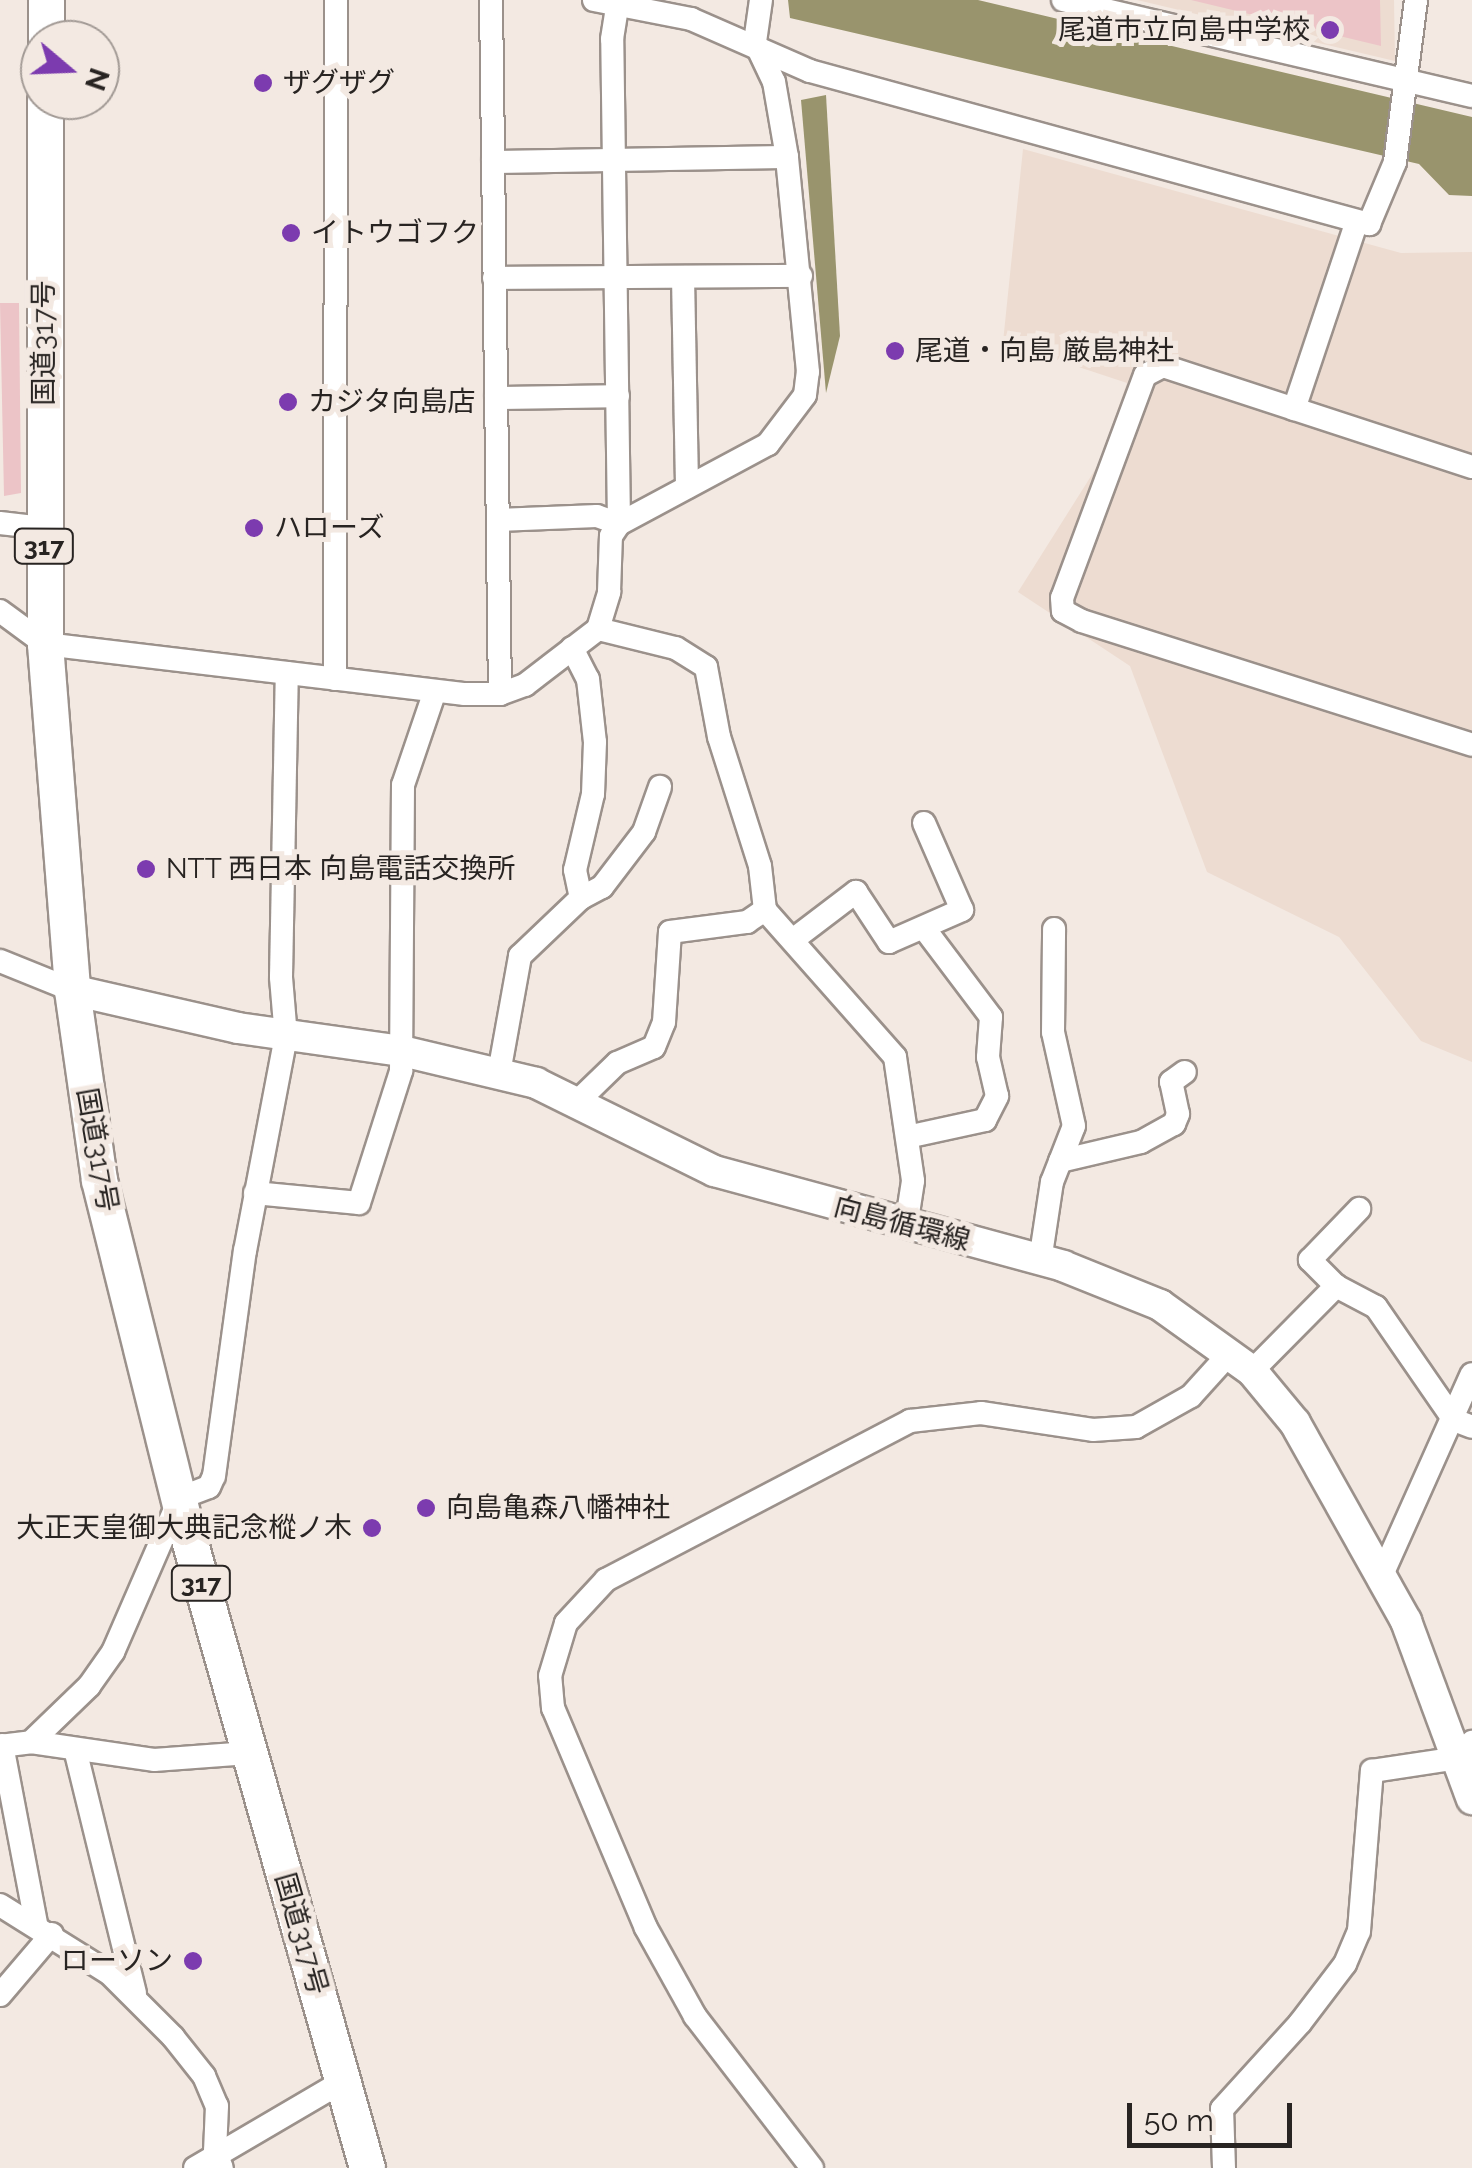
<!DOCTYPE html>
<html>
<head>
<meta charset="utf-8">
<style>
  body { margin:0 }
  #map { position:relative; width:1472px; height:2168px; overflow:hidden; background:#f3e9e2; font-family:Raleway,"Noto Sans JP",sans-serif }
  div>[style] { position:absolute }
  .built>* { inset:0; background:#eddcd1 }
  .green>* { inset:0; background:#ecc4c7 }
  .water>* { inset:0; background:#99946d }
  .roads { filter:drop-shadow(2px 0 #9b918b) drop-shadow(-2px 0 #9b918b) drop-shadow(0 2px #9b918b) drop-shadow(0 -2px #9b918b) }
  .minor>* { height:22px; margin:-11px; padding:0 11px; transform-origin:11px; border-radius:11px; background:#fff }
  .major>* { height:30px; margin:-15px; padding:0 15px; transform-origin:15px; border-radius:15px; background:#fff }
  .highway>* { height:35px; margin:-17.5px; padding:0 17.5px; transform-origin:17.5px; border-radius:17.5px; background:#fff }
  .dots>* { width:28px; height:28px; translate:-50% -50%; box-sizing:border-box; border:5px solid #f3e9e2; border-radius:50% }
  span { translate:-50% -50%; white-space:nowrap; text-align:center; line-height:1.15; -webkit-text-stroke:10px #f3e9e2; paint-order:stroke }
  .shield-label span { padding:2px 8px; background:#f3e9e2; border:2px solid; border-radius:8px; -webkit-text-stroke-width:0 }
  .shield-label { font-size:25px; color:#282422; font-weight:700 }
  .poi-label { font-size:28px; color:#282422 }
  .right { translate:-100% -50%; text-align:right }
  .left { translate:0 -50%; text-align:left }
  .street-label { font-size:28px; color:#282422 }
  .north { position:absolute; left:20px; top:20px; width:100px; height:100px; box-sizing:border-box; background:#f3e9e2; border:2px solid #a29a95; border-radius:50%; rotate:109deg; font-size:28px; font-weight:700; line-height:40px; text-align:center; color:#282422 }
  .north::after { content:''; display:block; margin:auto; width:35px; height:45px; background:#7c3baf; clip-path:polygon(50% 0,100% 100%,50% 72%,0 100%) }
  .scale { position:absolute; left:1127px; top:2103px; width:165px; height:45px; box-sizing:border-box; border:5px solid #282422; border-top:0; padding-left:12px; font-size:30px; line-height:35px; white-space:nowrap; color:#282422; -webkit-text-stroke:8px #f3e9e2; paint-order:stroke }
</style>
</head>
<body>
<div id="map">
  <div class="built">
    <i style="clip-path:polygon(1137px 0,1394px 0,1395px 61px)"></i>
    <i style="clip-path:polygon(1023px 149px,1401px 253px,1472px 252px,1472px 1062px,1421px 1041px,1339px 937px,1207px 872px,1130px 666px,1018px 592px,1098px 465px,1127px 383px,1003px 342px)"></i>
  </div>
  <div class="green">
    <i style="clip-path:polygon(1191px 0,1380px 0,1381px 46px)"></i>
    <i style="clip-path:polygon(0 303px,19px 303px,21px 493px,4px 496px)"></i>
  </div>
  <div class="water">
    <i style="clip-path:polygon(788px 0,978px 0,1472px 117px,1472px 196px,1449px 195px,1419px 164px,790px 18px)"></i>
    <i style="clip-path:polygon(826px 95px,840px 336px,826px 393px,801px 100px)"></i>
  </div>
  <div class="roads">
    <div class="minor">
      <i style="left:491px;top:0;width:694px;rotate:89.26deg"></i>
      <i style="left:594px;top:0;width:99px;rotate:11.1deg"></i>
      <i style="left:691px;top:19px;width:130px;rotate:23.6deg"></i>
      <i style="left:810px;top:71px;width:580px;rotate:15.31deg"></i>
      <i style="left:1369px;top:224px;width:67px;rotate:-67.2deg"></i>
      <i style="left:1395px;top:162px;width:163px;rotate:-82.6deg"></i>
      <i style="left:1063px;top:0;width:420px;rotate:13.2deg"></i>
      <i style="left:493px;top:162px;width:294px;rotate:-1deg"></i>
      <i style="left:683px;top:277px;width:210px;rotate:88.9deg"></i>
      <i style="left:494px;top:278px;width:307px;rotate:-0.4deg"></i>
      <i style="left:496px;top:398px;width:122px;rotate:-0.9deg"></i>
      <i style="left:1294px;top:409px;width:195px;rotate:-71.5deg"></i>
      <i style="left:1472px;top:467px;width:325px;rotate:-161.9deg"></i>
      <i style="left:1163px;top:366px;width:20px;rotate:153deg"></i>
      <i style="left:1145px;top:375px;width:238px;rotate:110.4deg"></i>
      <i style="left:1062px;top:598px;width:13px;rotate:86deg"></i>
      <i style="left:1063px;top:611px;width:21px;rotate:28deg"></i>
      <i style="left:1082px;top:621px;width:409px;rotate:17.6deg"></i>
      <i style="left:498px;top:520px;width:99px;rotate:-2.3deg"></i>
      <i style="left:597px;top:516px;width:23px;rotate:20deg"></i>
      <i style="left:619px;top:524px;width:485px;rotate:-90.8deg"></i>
      <i style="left:612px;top:39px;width:39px;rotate:-81deg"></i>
      <i style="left:0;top:523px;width:43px;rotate:6.6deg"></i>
      <i style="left:0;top:611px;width:56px;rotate:36.3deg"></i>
      <i style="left:45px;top:644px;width:423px;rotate:6.8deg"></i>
      <i style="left:465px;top:694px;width:35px"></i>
      <i style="left:500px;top:694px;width:27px;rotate:-20deg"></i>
      <i style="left:525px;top:685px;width:92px;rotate:-37.5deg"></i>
      <i style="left:598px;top:629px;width:39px;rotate:-73deg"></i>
      <i style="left:609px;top:592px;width:56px;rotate:-88deg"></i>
      <i style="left:611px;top:536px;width:14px;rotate:-56deg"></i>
      <i style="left:619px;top:524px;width:169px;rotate:-28.2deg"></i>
      <i style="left:768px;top:444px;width:61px;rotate:-52.9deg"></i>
      <i style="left:805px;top:395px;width:23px;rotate:-83deg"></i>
      <i style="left:808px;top:372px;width:216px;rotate:-95.6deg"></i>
      <i style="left:787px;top:157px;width:76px;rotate:-99.8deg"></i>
      <i style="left:774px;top:82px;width:44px;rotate:-115.4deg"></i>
      <i style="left:755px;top:42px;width:42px;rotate:-81.9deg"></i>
      <i style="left:572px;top:648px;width:35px;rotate:63deg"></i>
      <i style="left:588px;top:679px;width:63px;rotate:83.7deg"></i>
      <i style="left:595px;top:742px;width:52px;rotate:92.2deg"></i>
      <i style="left:593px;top:794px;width:78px;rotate:103.3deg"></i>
      <i style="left:575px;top:870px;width:29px;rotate:78deg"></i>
      <i style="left:335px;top:679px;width:679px;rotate:-89.92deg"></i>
      <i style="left:765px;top:910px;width:196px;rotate:48.5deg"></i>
      <i style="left:895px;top:1057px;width:125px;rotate:81.7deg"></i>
      <i style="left:913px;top:1181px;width:46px;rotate:98.8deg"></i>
      <i style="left:794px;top:939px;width:78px;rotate:-37.2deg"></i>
      <i style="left:856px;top:892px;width:60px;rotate:56.6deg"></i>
      <i style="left:889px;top:942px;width:80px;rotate:-23.7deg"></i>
      <i style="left:962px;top:910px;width:95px;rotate:-113.6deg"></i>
      <i style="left:0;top:961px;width:78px;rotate:21.9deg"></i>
      <i style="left:499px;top:1073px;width:119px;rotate:-79.8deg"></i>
      <i style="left:520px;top:956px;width:84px;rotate:-43.6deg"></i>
      <i style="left:581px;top:898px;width:24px;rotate:-28deg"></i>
      <i style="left:602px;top:887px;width:69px;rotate:-52.6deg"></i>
      <i style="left:644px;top:832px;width:48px;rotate:-70.4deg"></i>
      <i style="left:579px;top:1100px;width:53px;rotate:-44.2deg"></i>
      <i style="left:617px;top:1063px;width:40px;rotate:-23.4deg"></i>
      <i style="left:654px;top:1047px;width:27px;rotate:-68deg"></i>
      <i style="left:664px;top:1022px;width:90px;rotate:-86.2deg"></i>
      <i style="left:670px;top:932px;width:78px;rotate:-7.4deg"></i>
      <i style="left:747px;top:922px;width:22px;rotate:-34deg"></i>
      <i style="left:765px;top:910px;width:44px;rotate:-96.5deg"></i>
      <i style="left:760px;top:866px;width:135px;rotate:-107.6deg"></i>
      <i style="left:719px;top:737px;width:71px;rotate:-100.5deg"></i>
      <i style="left:706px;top:667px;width:36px;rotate:-148deg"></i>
      <i style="left:675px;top:648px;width:79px;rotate:-166.1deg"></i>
      <i style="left:907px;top:1137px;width:80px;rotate:-12.3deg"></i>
      <i style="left:985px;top:1120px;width:27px;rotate:-63deg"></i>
      <i style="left:997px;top:1096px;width:40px;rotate:-103deg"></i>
      <i style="left:988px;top:1057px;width:40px;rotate:-85.7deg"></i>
      <i style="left:991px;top:1017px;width:111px;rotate:-127deg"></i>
      <i style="left:1060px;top:1161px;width:83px;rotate:-13.2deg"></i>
      <i style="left:1141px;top:1142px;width:38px;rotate:-29deg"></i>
      <i style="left:1174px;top:1124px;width:11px;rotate:-68deg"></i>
      <i style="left:1178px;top:1114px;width:33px;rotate:-102deg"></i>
      <i style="left:1171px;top:1082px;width:17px;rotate:-36deg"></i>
      <i style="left:255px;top:1193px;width:104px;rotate:5.5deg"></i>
      <i style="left:359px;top:1203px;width:139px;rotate:-72.3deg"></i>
      <i style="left:401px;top:1071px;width:286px;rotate:-89.6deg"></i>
      <i style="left:403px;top:785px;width:99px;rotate:-71.2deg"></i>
      <i style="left:1040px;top:1261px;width:80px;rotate:-81.4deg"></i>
      <i style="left:1052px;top:1182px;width:60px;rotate:-68.6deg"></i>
      <i style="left:1074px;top:1126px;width:96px;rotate:-102.6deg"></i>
      <i style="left:1053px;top:1032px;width:103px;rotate:-89.4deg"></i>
      <i style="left:1336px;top:1286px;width:37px;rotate:-135deg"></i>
      <i style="left:1310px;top:1260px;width:71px;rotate:-46.1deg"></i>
      <i style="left:1252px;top:1371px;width:120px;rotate:-45.3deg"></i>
      <i style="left:1336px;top:1286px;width:45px;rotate:27.7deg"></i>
      <i style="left:1376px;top:1307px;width:137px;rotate:55.4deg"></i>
      <i style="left:1454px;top:1420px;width:19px;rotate:21deg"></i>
      <i style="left:1381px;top:1577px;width:222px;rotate:-65.9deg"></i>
      <i style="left:31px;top:1742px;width:81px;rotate:-44deg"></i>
      <i style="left:89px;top:1686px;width:42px;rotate:-54.8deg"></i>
      <i style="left:113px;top:1652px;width:168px;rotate:-66.5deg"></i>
      <i style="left:180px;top:1498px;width:31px;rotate:-21deg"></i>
      <i style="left:209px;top:1487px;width:12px;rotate:-66deg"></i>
      <i style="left:214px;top:1476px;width:227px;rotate:-82.2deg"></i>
      <i style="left:245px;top:1251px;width:218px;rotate:-79.2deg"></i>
      <i style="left:286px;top:1037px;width:60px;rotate:-94.8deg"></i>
      <i style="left:281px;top:977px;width:304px;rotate:-88.9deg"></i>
      <i style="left:2px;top:1745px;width:181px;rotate:79.2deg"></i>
      <i style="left:0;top:1746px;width:31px;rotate:-7deg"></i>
      <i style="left:31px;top:1742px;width:124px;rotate:8.3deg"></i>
      <i style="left:154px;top:1760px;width:95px;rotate:-4.2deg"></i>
      <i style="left:75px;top:1749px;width:252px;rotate:76.2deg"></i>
      <i style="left:0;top:1905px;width:128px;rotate:32deg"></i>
      <i style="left:109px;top:1973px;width:91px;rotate:45deg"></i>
      <i style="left:173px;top:2037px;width:50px;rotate:51.5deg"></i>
      <i style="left:204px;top:2076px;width:33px;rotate:67deg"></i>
      <i style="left:217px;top:2106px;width:45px;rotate:92.5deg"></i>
      <i style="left:215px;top:2151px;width:18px;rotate:68deg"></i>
      <i style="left:0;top:1995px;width:80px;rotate:-49.6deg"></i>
      <i style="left:195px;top:2168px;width:172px;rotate:-30.4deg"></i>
      <i style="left:812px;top:2168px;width:192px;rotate:-127.6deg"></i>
      <i style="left:695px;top:2016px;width:101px;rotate:-119.1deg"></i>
      <i style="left:646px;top:1928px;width:239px;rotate:-112.9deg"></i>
      <i style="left:553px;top:1708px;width:32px;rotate:-95deg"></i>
      <i style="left:550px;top:1676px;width:55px;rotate:-73.2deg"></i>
      <i style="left:566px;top:1623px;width:59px;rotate:-47.1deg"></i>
      <i style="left:606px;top:1580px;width:343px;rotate:-27.6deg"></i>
      <i style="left:910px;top:1421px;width:71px;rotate:-6.4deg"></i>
      <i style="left:981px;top:1413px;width:113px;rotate:8.6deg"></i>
      <i style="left:1093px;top:1430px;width:43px;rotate:-4deg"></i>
      <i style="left:1136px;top:1427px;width:63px;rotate:-29.4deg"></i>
      <i style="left:1191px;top:1396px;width:57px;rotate:-47.9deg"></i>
      <i style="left:1224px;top:2168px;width:59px;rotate:-91.9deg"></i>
      <i style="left:1222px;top:2109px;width:116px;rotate:-47.8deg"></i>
      <i style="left:1300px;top:2023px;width:74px;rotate:-52.7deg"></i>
      <i style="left:1345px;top:1964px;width:36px;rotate:-67deg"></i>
      <i style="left:1359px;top:1931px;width:161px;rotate:-85.4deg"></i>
      <i style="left:1372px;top:1771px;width:88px;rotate:-8.5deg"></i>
      <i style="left:1459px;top:1758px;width:21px;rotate:-51deg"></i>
    </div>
    <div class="major">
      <i style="left:72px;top:990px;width:170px;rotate:12.9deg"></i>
      <i style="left:238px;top:1028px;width:166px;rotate:8deg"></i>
      <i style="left:402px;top:1051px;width:138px;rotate:13.4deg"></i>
      <i style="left:536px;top:1083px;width:199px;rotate:26.3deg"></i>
      <i style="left:714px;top:1171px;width:362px;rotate:15.2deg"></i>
      <i style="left:1063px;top:1266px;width:105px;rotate:21.9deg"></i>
      <i style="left:1160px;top:1305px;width:113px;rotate:35.7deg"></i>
      <i style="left:1252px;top:1371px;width:67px;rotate:50.4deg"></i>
      <i style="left:1295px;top:1423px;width:227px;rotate:60.7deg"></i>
      <i style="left:1406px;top:1621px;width:190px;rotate:69.7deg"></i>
    </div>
    <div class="highway">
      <i style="left:46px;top:40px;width:40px;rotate:-90deg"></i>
      <i style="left:45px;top:100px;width:544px;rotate:90deg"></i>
      <i style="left:45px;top:644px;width:347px;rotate:85.5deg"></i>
      <i style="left:72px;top:990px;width:192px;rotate:81.9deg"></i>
      <i style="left:99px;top:1180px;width:360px;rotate:76deg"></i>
      <i style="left:186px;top:1529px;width:664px;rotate:74.18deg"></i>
    </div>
  </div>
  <div class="dots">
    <i style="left:1330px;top:30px;background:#7c3baf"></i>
    <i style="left:263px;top:83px;background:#7c3baf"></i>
    <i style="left:291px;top:233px;background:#7c3baf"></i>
    <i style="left:895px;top:351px;background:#7c3baf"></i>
    <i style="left:288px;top:402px;background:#7c3baf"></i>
    <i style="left:254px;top:528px;background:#7c3baf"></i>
    <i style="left:146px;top:869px;background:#7c3baf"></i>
    <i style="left:426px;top:1508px;background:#7c3baf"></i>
    <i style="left:372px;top:1528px;background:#7c3baf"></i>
    <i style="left:193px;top:1961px;background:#7c3baf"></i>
  </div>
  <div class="shield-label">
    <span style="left:44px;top:546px">317</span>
    <span style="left:201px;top:1583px">317</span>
  </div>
  <div class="poi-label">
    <span class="right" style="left:1310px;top:30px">尾道市立向島中学校</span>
    <span class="left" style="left:283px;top:83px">ザグザグ</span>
    <span class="left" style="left:311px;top:233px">イトウゴフク</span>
    <span class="left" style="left:915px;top:351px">尾道・向島 厳島神社</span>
    <span class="left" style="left:308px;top:402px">カジタ向島店</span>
    <span class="left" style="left:274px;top:528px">ハローズ</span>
    <span class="left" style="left:166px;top:869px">NTT 西日本 向島電話交換所</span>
    <span class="left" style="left:446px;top:1508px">向島亀森八幡神社</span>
    <span class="right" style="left:352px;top:1528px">大正天皇御大典記念樅ノ木</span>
    <span class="right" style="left:173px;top:1961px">ローソン</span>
  </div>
  <div class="street-label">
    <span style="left:44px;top:343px;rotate:-90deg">国道317号</span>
    <span style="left:97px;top:1150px;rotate:80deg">国道317号</span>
    <span style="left:902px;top:1224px;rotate:15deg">向島循環線</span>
    <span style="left:301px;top:1934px;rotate:74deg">国道317号</span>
  </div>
  <div class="north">N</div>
  <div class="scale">50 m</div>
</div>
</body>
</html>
